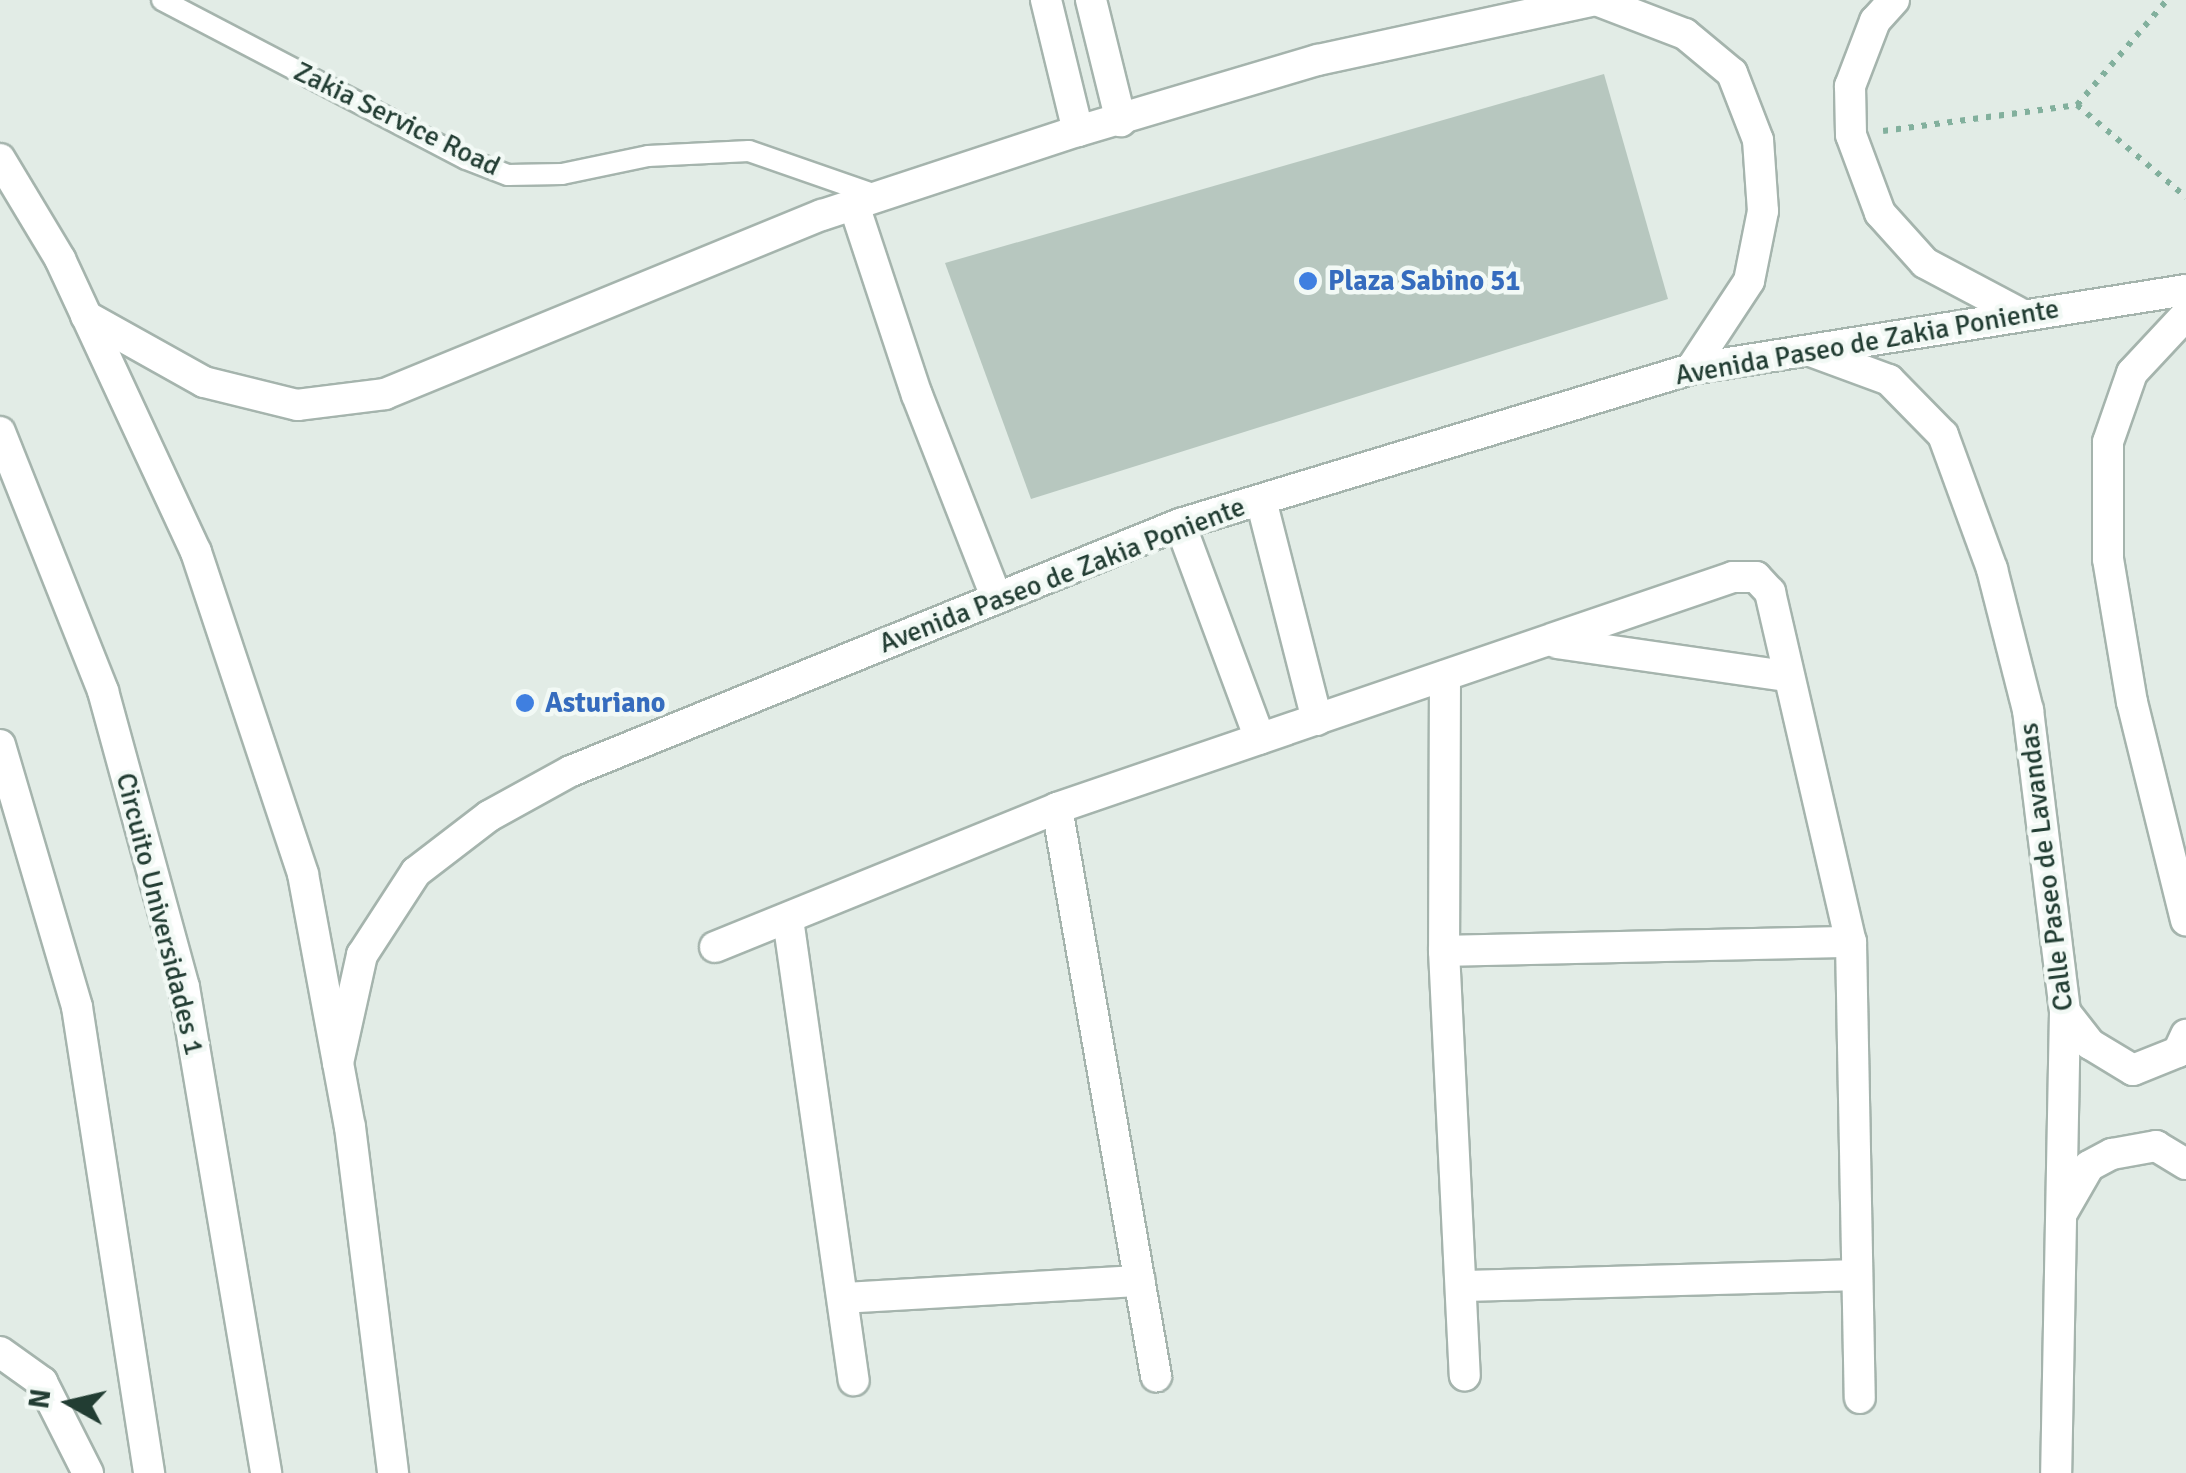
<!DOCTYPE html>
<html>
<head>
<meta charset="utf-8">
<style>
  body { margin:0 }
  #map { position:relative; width:2186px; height:1473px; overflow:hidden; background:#e2ece6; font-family:Signika,sans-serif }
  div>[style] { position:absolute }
  .building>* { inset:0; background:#b7c7bf }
  .path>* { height:6px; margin-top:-3px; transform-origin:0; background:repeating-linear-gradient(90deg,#82b09d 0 5px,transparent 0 13px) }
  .roads { filter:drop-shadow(2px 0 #a5b4ad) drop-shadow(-2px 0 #a5b4ad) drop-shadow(0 2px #a5b4ad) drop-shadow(0 -2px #a5b4ad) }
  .service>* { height:20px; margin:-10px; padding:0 10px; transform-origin:10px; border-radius:10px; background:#fff }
  .minor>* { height:30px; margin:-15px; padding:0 15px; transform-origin:15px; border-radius:15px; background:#fff }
  .tertiary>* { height:30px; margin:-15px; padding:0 15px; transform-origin:15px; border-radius:15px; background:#fff }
  .secondary>* { height:30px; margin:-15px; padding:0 15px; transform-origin:15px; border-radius:15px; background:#fff }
  .dots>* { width:28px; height:28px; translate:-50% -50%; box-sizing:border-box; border:5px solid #f2f9f5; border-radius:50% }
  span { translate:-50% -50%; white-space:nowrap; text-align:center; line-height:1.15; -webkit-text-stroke:9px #f2f9f5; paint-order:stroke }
  .street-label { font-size:28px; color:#223d33 }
  .shop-label { font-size:28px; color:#366cbe; font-weight:700 }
  .left { translate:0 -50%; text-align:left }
  .north { position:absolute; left:20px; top:1353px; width:100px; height:100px; -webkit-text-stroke:8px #f2f9f5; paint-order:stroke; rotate:278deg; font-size:28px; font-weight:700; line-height:40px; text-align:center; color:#223d33 }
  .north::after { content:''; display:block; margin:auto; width:35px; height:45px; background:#223d33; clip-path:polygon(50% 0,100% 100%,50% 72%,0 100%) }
</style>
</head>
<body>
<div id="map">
  <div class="building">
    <i style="clip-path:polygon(1604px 74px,1668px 299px,1031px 499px,945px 263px)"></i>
  </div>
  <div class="path">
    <i style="left:2077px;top:105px;width:143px;rotate:40.2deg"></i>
    <i style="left:1883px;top:131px;width:196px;rotate:-7.6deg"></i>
    <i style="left:2077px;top:105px;width:138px;rotate:-49.4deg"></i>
  </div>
  <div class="roads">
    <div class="service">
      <i style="left:162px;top:0;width:343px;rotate:27.6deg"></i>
      <i style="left:466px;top:159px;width:45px;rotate:20.9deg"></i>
      <i style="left:508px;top:175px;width:54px;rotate:-1.1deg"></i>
      <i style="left:562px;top:174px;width:88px;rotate:-11.8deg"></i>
      <i style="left:648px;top:156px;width:101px;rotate:-2.8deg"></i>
      <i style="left:749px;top:151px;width:137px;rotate:19.2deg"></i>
    </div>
    <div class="minor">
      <i style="left:1046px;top:0;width:135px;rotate:76.3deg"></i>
      <i style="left:1091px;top:0;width:125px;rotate:76.1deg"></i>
      <i style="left:1261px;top:500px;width:227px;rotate:75.7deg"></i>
      <i style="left:1180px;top:524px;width:229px;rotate:69.6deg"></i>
      <i style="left:1557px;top:643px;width:232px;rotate:8.2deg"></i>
      <i style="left:1445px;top:676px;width:275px;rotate:90.2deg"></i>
      <i style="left:1444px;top:951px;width:425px;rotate:87.2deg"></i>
      <i style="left:1057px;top:808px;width:577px;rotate:80.11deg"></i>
      <i style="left:788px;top:919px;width:466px;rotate:81.9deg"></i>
      <i style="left:715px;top:947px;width:369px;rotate:-22.1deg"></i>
      <i style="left:1057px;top:808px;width:714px;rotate:-18.87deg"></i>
      <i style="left:1733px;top:577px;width:23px"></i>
      <i style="left:1756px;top:577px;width:21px;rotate:47deg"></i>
      <i style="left:1770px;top:592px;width:359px;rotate:77deg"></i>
      <i style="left:1851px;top:942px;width:456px;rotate:88.9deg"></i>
      <i style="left:1444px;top:951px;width:407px;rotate:-1.3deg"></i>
      <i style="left:1462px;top:1286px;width:392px;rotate:-1.6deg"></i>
      <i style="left:843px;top:1298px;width:297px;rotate:-3.3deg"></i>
    </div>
    <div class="tertiary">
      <i style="left:1596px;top:0;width:95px;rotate:20.9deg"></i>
      <i style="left:1685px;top:34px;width:61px;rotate:39.7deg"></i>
      <i style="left:1732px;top:73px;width:72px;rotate:68.8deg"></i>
      <i style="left:1758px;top:140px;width:71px;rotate:86deg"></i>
      <i style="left:1763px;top:211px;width:71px;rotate:101.3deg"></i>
      <i style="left:1749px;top:281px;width:105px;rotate:123.4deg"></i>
      <i style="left:1894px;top:0;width:28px;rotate:132deg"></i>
      <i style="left:1875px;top:21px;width:70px;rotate:111deg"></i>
      <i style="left:1850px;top:86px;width:49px;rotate:88.8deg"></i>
      <i style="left:1851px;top:135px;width:83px;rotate:69.6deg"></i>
      <i style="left:1880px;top:213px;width:67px;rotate:48deg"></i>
      <i style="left:1925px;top:263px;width:104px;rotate:28deg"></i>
      <i style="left:0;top:159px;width:117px;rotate:59deg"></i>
      <i style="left:60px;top:259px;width:323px;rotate:65.1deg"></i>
      <i style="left:196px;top:552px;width:339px;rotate:71.6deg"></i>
      <i style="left:303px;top:874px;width:257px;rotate:79.5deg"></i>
      <i style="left:350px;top:1127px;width:349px;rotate:82.9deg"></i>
      <i style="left:854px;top:205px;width:200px;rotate:71.7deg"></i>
      <i style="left:917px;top:395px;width:217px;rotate:68.6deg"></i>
      <i style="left:2186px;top:315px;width:79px;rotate:133deg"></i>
      <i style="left:2132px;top:373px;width:73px;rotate:109.2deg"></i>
      <i style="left:2108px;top:442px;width:117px;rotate:90deg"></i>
      <i style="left:2108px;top:559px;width:145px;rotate:80.5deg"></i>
      <i style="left:2132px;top:702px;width:225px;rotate:76.1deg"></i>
      <i style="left:86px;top:316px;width:135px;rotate:29.2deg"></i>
      <i style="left:204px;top:382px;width:96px;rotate:13.9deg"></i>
      <i style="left:297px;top:405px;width:89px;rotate:-7.1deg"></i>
      <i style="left:385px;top:394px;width:472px;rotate:-22.3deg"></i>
      <i style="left:822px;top:215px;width:269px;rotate:-18.2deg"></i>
      <i style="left:1078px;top:131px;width:250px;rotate:-16.5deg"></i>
      <i style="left:1318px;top:60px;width:283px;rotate:-12.2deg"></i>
      <i style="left:1813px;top:352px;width:81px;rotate:20.2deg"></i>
      <i style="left:1889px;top:380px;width:77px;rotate:45.5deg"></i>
      <i style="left:1943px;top:435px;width:143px;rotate:69.9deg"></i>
      <i style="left:1992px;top:569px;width:146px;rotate:75.7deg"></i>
      <i style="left:2028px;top:710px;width:304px;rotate:83deg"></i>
      <i style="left:2065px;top:1012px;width:461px;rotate:91.1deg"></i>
      <i style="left:2065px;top:1012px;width:41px;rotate:52deg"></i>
      <i style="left:2090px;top:1044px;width:50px;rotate:31.2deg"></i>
      <i style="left:2133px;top:1070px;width:48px;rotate:-21.8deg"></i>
      <i style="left:2178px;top:1052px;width:19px;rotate:-65deg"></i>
      <i style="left:338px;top:1063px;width:111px;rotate:-77.5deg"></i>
      <i style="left:362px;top:955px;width:99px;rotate:-57deg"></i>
      <i style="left:416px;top:872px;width:92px;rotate:-37.5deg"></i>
      <i style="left:489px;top:816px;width:94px;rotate:-28.8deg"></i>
      <i style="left:571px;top:771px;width:657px;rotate:-22.08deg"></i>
      <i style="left:1180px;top:524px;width:534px;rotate:-16.87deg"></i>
      <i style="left:1691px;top:369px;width:501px;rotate:-9.07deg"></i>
      <i style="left:2062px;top:1213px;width:54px;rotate:-60.1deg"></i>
      <i style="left:2089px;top:1166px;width:26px;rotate:-28deg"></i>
      <i style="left:2112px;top:1154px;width:45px;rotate:-10.3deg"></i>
      <i style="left:2156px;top:1146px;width:35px;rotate:31deg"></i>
    </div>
    <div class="secondary">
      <i style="left:0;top:432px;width:279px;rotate:68.3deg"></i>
      <i style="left:103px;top:691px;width:307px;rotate:74.7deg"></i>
      <i style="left:184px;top:987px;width:493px;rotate:80.4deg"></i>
      <i style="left:0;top:745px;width:273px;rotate:73.6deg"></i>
      <i style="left:77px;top:1007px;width:472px;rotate:81.2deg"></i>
      <i style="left:0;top:1352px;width:52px;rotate:35.5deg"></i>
      <i style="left:42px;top:1382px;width:102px;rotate:63.2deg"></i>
    </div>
  </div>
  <div class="dots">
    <i style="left:1308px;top:281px;background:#3f7fe0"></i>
    <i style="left:525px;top:703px;background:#3f7fe0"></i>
  </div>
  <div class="street-label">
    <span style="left:397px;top:119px;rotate:26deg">Zakia Service Road</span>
    <span style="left:1867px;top:342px;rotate:-10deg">Avenida Paseo de Zakia Poniente</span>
    <span style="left:1062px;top:575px;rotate:-21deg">Avenida Paseo de Zakia Poniente</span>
    <span style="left:2046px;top:867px;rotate:-97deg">Calle Paseo de Lavandas</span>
    <span style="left:160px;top:914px;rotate:76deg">Circuito Universidades 1</span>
  </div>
  <div class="shop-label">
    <span class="left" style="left:1328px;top:281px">Plaza Sabino 51</span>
    <span class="left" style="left:545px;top:703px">Asturiano</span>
  </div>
  <div class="north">N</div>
</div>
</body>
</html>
